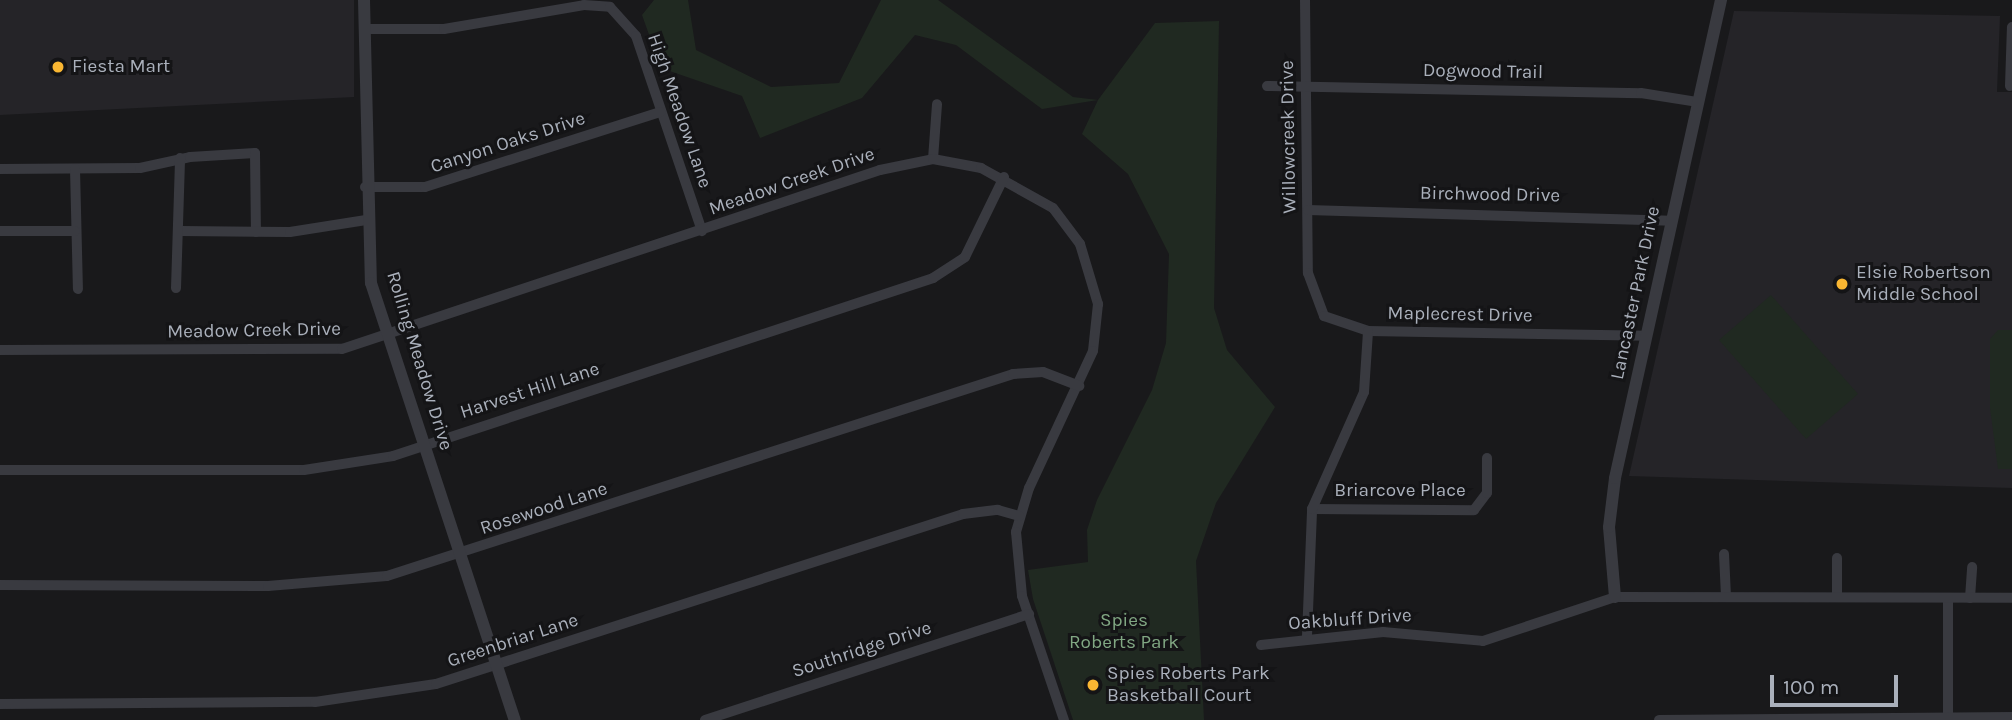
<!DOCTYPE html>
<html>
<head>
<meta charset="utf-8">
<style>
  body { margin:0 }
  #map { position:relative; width:2012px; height:720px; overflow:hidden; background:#19191b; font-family:Karla,sans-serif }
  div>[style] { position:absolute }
  .built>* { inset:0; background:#252428 }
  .green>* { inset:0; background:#202921 }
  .minor>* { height:10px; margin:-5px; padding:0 5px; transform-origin:5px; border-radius:5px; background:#393a40 }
  .tertiary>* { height:12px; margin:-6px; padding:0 6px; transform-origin:6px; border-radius:6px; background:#393a40 }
  .dots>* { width:19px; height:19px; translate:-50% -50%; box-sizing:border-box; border:4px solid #141416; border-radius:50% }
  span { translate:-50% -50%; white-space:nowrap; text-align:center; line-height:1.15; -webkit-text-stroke:6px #141416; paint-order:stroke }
  .poi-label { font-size:19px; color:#aab0bb }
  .left { translate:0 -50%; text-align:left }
  .street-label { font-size:19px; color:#aab0bb }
  .park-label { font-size:19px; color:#81a783 }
  .scale { position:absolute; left:1770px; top:675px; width:128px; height:32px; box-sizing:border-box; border:4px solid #aab0bb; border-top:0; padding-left:9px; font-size:21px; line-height:24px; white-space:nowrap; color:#aab0bb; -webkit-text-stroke:5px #141416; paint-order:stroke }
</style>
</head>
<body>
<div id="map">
  <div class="built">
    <i style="clip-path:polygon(0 0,354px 0,354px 97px,0 115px)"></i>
    <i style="clip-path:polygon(1734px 11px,2000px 16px,1997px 92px,2012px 92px,2012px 488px,1629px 476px)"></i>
  </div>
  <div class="green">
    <i style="clip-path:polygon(654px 0,688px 0,696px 50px,771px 87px,839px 83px,881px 0,938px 0,1073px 97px,1098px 100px,1155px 23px,1219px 21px,1214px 308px,1227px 350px,1275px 407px,1216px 503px,1196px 561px,1204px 720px,1073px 720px,1033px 599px,1028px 570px,1088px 562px,1087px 530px,1097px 500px,1152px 390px,1166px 343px,1169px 254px,1128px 174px,1082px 134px,1098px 100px,1042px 109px,956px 45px,915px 35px,862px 98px,760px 138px,742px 96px,661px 68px,642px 15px)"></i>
    <i style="clip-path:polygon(1771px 295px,1858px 394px,1806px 439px,1719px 340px)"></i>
    <i style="clip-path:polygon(1998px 330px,2012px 330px,2012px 469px,1998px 469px,1990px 408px,1990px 339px)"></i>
  </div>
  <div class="minor">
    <i style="left:1305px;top:0;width:273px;rotate:89.4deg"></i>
    <i style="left:1308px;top:273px;width:46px;rotate:69.6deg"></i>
    <i style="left:1324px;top:316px;width:46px;rotate:18.8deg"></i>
    <i style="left:1368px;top:331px;width:279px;rotate:1deg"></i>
    <i style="left:364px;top:29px;width:80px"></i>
    <i style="left:444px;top:29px;width:142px;rotate:-9.7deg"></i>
    <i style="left:584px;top:5px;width:26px;rotate:4deg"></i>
    <i style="left:610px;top:7px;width:39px;rotate:48deg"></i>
    <i style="left:636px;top:36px;width:206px;rotate:71.3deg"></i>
    <i style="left:1267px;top:86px;width:374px;rotate:1.1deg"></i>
    <i style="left:1641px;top:93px;width:58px;rotate:9deg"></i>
    <i style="left:2010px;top:86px;width:59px;rotate:-88.1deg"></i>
    <i style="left:933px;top:159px;width:55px;rotate:-85.8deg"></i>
    <i style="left:0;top:169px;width:140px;rotate:-0.4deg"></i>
    <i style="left:140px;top:168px;width:51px;rotate:-12.4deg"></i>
    <i style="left:190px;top:157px;width:65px;rotate:-3.5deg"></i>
    <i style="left:255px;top:153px;width:79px;rotate:89.3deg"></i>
    <i style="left:75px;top:169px;width:120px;rotate:88.6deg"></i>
    <i style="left:365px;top:187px;width:60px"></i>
    <i style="left:425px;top:187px;width:247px;rotate:-17.7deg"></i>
    <i style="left:1308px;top:210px;width:363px;rotate:1.7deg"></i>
    <i style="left:0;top:231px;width:75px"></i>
    <i style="left:180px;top:231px;width:110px;rotate:0.5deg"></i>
    <i style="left:290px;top:232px;width:77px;rotate:-9deg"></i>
    <i style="left:176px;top:288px;width:130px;rotate:-88.2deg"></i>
    <i style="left:0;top:350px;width:342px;rotate:-0.2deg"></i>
    <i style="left:342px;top:349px;width:567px;rotate:-18.4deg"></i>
    <i style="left:880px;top:170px;width:54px;rotate:-11.7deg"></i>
    <i style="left:933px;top:159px;width:49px;rotate:10.6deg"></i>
    <i style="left:981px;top:168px;width:82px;rotate:29.1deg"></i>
    <i style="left:1053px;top:208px;width:45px;rotate:53.1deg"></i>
    <i style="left:1080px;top:244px;width:63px;rotate:73.3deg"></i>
    <i style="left:1098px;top:304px;width:47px;rotate:96.1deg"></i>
    <i style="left:1093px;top:351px;width:151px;rotate:115deg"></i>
    <i style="left:1029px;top:488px;width:46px;rotate:106.5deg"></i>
    <i style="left:1016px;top:532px;width:64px;rotate:84.6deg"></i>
    <i style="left:1022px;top:596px;width:131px;rotate:71.3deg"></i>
    <i style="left:0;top:470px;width:304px"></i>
    <i style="left:304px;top:470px;width:90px;rotate:-8.9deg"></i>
    <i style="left:393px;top:456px;width:569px;rotate:-18.24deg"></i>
    <i style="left:933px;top:278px;width:38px;rotate:-33deg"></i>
    <i style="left:965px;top:257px;width:89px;rotate:-64deg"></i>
    <i style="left:1312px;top:509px;width:162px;rotate:0.4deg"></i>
    <i style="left:1474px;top:510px;width:21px;rotate:-53deg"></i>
    <i style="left:1487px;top:493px;width:35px;rotate:-90deg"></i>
    <i style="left:1724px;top:554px;width:42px;rotate:87.3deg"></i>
    <i style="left:0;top:585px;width:268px;rotate:0.2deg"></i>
    <i style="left:268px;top:586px;width:119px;rotate:-4.8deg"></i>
    <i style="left:387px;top:576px;width:658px;rotate:-17.88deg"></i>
    <i style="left:1013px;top:374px;width:30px;rotate:-4deg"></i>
    <i style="left:1043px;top:372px;width:39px;rotate:21deg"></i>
    <i style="left:1837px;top:596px;width:38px;rotate:-90deg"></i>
    <i style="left:1948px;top:598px;width:122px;rotate:90deg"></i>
    <i style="left:1970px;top:598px;width:31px;rotate:-86deg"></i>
    <i style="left:1307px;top:636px;width:127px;rotate:-87.7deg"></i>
    <i style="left:1312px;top:509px;width:128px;rotate:-66deg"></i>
    <i style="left:1364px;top:392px;width:61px;rotate:-86.2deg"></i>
    <i style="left:1261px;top:645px;width:123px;rotate:-6.1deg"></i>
    <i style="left:1383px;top:632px;width:100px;rotate:5.1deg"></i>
    <i style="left:1483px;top:641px;width:139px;rotate:-18.4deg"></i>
    <i style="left:1615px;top:597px;width:397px;rotate:0.1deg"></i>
    <i style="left:0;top:704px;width:315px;rotate:-0.4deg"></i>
    <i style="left:315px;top:702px;width:122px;rotate:-8.5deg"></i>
    <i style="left:436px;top:684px;width:554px;rotate:-17.88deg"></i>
    <i style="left:963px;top:514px;width:35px;rotate:-7deg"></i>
    <i style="left:998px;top:510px;width:22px;rotate:16deg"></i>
    <i style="left:705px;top:720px;width:341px;rotate:-18.1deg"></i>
    <i style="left:1659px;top:720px;width:353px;rotate:-0.5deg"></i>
  </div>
  <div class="tertiary">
    <i style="left:364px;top:0;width:283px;rotate:88.6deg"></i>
    <i style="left:371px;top:283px;width:460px;rotate:71.8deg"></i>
    <i style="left:1615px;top:597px;width:70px;rotate:-94.9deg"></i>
    <i style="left:1609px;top:527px;width:49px;rotate:-83deg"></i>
    <i style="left:1615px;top:478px;width:490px;rotate:-77.5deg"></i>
  </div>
  <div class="dots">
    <i style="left:58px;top:67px;background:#f9b632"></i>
    <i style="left:1842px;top:284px;background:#f9b632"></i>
    <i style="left:1093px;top:685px;background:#f9b632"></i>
  </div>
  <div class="poi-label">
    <span class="left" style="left:72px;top:67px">Fiesta Mart</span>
    <span class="left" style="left:1856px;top:284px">Elsie Robertson<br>Middle School</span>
    <span class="left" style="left:1107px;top:685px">Spies Roberts Park<br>Basketball Court</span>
  </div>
  <div class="street-label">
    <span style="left:1483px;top:72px;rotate:1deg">Dogwood Trail</span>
    <span style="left:679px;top:111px;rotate:71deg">High Meadow Lane</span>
    <span style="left:1289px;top:137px;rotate:-91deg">Willowcreek Drive</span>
    <span style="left:508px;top:143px;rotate:-18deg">Canyon Oaks Drive</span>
    <span style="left:792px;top:182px;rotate:-19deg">Meadow Creek Drive</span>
    <span style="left:1490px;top:195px;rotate:1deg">Birchwood Drive</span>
    <span style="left:1636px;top:293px;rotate:-78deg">Lancaster Park Drive</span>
    <span style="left:1460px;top:315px;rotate:1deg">Maplecrest Drive</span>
    <span style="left:254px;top:331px;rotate:-1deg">Meadow Creek Drive</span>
    <span style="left:419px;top:361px;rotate:73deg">Rolling Meadow Drive</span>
    <span style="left:530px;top:391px;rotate:-18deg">Harvest Hill Lane</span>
    <span style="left:1400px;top:491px">Briarcove Place</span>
    <span style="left:544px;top:509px;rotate:-18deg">Rosewood Lane</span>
    <span style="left:1350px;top:620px;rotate:-4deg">Oakbluff Drive</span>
    <span style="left:513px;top:641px;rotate:-18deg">Greenbriar Lane</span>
    <span style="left:862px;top:650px;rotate:-18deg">Southridge Drive</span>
  </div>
  <div class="park-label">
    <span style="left:1124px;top:632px">Spies<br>Roberts Park</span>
  </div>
  <div class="scale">100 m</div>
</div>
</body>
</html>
